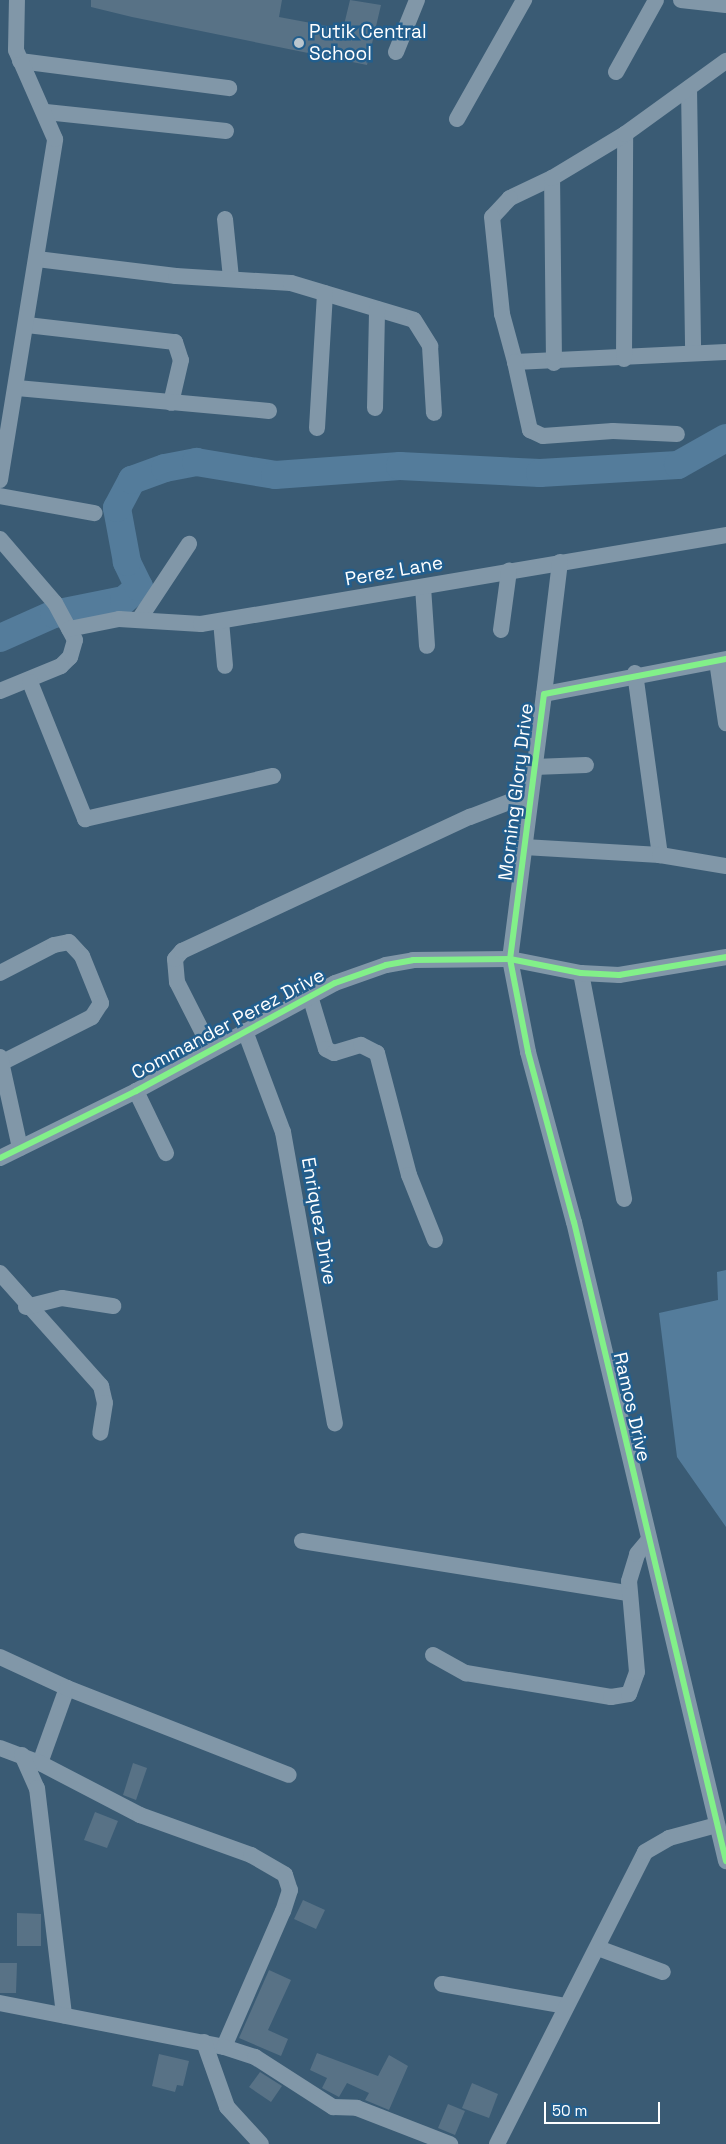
<!DOCTYPE html>
<html>
<head>
<meta charset="utf-8">
<style>
  body { margin:0 }
  #map { position:relative; width:726px; height:2144px; overflow:hidden; background:#3a5b74; font-family:"Space Grotesk",sans-serif }
  div>[style] { position:absolute }
  .water>* { inset:0; background:#547c9b }
  .river>* { height:28px; margin:-14px; padding:0 14px; transform-origin:14px; border-radius:14px; background:#547c9b }
  .building>* { inset:0; background:#587286 }
  .minor>* { height:16px; margin:-8px; padding:0 8px; transform-origin:8px; border-radius:8px; background:#8197a8 }
  .cycleway>* { height:6px; margin:-3px; padding:0 3px; transform-origin:3px; border-radius:3px; background:#82f089 }
  .dots>* { width:14px; height:14px; translate:-50% -50%; box-sizing:border-box; border:2px solid #225e8d; border-radius:50% }
  span { translate:-50% -50%; white-space:nowrap; text-align:center; line-height:1.15; -webkit-text-stroke:5px #225e8d; paint-order:stroke }
  .poi-label { font-size:19px; color:#fff }
  .left { translate:0 -50%; text-align:left }
  .street-label { font-size:19px; color:#fff }
  .scale { position:absolute; left:544px; top:2102px; width:116px; height:22px; box-sizing:border-box; border:2px solid #fff; border-top:0; padding-left:6px; font-size:15px; line-height:18px; white-space:nowrap; color:#fff; -webkit-text-stroke:4px #225e8d; paint-order:stroke }
</style>
</head>
<body>
<div id="map">
  <div class="water">
    <i style="clip-path:polygon(726px 1270px,726px 1527px,677px 1457px,659px 1313px,718px 1300px,717px 1272px)"></i>
  </div>
  <div class="river">
    <i style="left:0;top:638px;width:59px;rotate:-24deg"></i>
    <i style="left:54px;top:614px;width:71px;rotate:-11.3deg"></i>
    <i style="left:124px;top:600px;width:20px;rotate:-41deg"></i>
    <i style="left:139px;top:587px;width:28px;rotate:-116deg"></i>
    <i style="left:127px;top:562px;width:55px;rotate:-100.5deg"></i>
    <i style="left:117px;top:508px;width:32px;rotate:-62deg"></i>
    <i style="left:132px;top:480px;width:35px;rotate:-20deg"></i>
    <i style="left:165px;top:468px;width:32px;rotate:-11deg"></i>
    <i style="left:196px;top:462px;width:80px;rotate:9.3deg"></i>
    <i style="left:275px;top:475px;width:125px;rotate:-4.1deg"></i>
    <i style="left:400px;top:466px;width:140px;rotate:2.9deg"></i>
    <i style="left:540px;top:473px;width:138px;rotate:-3.3deg"></i>
    <i style="left:678px;top:465px;width:55px;rotate:-29.4deg"></i>
  </div>
  <div class="building">
    <i style="clip-path:polygon(91px 0,282px 0,279px 17px,343px 29px,350px 0,381px 5px,367px 65px,132px 17px,91px 7px)"></i>
    <i style="clip-path:polygon(133px 1763px,147px 1768px,136px 1800px,123px 1795px)"></i>
    <i style="clip-path:polygon(95px 1812px,118px 1821px,107px 1848px,84px 1840px)"></i>
    <i style="clip-path:polygon(303px 1900px,325px 1910px,316px 1929px,294px 1919px)"></i>
    <i style="clip-path:polygon(17px 1913px,41px 1914px,41px 1946px,17px 1946px)"></i>
    <i style="clip-path:polygon(0 1963px,17px 1963px,16px 1993px,0 1993px)"></i>
    <i style="clip-path:polygon(269px 1970px,291px 1980px,268px 2030px,288px 2039px,281px 2056px,239px 2038px)"></i>
    <i style="clip-path:polygon(317px 2053px,378px 2076px,389px 2055px,408px 2066px,389px 2110px,365px 2100px,369px 2093px,347px 2083px,339px 2097px,322px 2088px,327px 2078px,310px 2070px)"></i>
    <i style="clip-path:polygon(159px 2054px,189px 2061px,183px 2086px,177px 2085px,175px 2092px,152px 2086px)"></i>
    <i style="clip-path:polygon(260px 2072px,282px 2086px,271px 2102px,249px 2087px)"></i>
    <i style="clip-path:polygon(472px 2083px,498px 2094px,489px 2118px,462px 2108px)"></i>
    <i style="clip-path:polygon(448px 2104px,465px 2111px,455px 2135px,438px 2128px)"></i>
  </div>
  <div class="minor">
    <i style="left:681px;top:0;width:45px;rotate:6.3deg"></i>
    <i style="left:396px;top:52px;width:56px;rotate:-68deg"></i>
    <i style="left:20px;top:61px;width:211px;rotate:7.4deg"></i>
    <i style="left:616px;top:72px;width:82px;rotate:-60.9deg"></i>
    <i style="left:689px;top:88px;width:265px;rotate:89.1deg"></i>
    <i style="left:46px;top:112px;width:181px;rotate:6deg"></i>
    <i style="left:457px;top:119px;width:137px;rotate:-60.6deg"></i>
    <i style="left:552px;top:178px;width:47px;rotate:154.5deg"></i>
    <i style="left:510px;top:198px;width:26px;rotate:133deg"></i>
    <i style="left:492px;top:217px;width:98px;rotate:84.1deg"></i>
    <i style="left:502px;top:314px;width:50px;rotate:74.8deg"></i>
    <i style="left:515px;top:362px;width:211px;rotate:-2.7deg"></i>
    <i style="left:225px;top:219px;width:59px;rotate:84.2deg"></i>
    <i style="left:37px;top:259px;width:140px;rotate:7deg"></i>
    <i style="left:176px;top:276px;width:115px;rotate:3.5deg"></i>
    <i style="left:291px;top:283px;width:128px;rotate:16.7deg"></i>
    <i style="left:414px;top:320px;width:31px;rotate:58deg"></i>
    <i style="left:430px;top:346px;width:67px;rotate:86.6deg"></i>
    <i style="left:27px;top:325px;width:149px;rotate:6.6deg"></i>
    <i style="left:175px;top:342px;width:19px;rotate:72deg"></i>
    <i style="left:181px;top:360px;width:44px;rotate:103.1deg"></i>
    <i style="left:624px;top:359px;width:225px;rotate:-89.7deg"></i>
    <i style="left:515px;top:362px;width:70px;rotate:77.6deg"></i>
    <i style="left:530px;top:430px;width:14px;rotate:25deg"></i>
    <i style="left:543px;top:436px;width:70px;rotate:-4.1deg"></i>
    <i style="left:613px;top:431px;width:64px;rotate:2.7deg"></i>
    <i style="left:554px;top:363px;width:185px;rotate:-90.6deg"></i>
    <i style="left:552px;top:178px;width:85px;rotate:-31.1deg"></i>
    <i style="left:625px;top:134px;width:125px;rotate:-35.9deg"></i>
    <i style="left:17px;top:388px;width:253px;rotate:5.2deg"></i>
    <i style="left:375px;top:408px;width:99px;rotate:-88.8deg"></i>
    <i style="left:317px;top:428px;width:135px;rotate:-86.6deg"></i>
    <i style="left:0;top:480px;width:345px;rotate:-80.8deg"></i>
    <i style="left:55px;top:139px;width:97px;rotate:-113.7deg"></i>
    <i style="left:16px;top:50px;width:50px;rotate:-88.9deg"></i>
    <i style="left:0;top:496px;width:96px;rotate:10.3deg"></i>
    <i style="left:0;top:539px;width:84px;rotate:49.3deg"></i>
    <i style="left:55px;top:603px;width:42px;rotate:61.6deg"></i>
    <i style="left:75px;top:640px;width:18px;rotate:106deg"></i>
    <i style="left:70px;top:657px;width:13px;rotate:135deg"></i>
    <i style="left:61px;top:666px;width:66px;rotate:157.7deg"></i>
    <i style="left:423px;top:587px;width:59px;rotate:86.1deg"></i>
    <i style="left:140px;top:618px;width:89px;rotate:-56.5deg"></i>
    <i style="left:221px;top:621px;width:45px;rotate:84.9deg"></i>
    <i style="left:69px;top:629px;width:51px;rotate:-11.3deg"></i>
    <i style="left:119px;top:619px;width:82px;rotate:3.5deg"></i>
    <i style="left:201px;top:624px;width:532px;rotate:-9.62deg"></i>
    <i style="left:501px;top:630px;width:60px;rotate:-82.3deg"></i>
    <i style="left:726px;top:659px;width:185px;rotate:169.1deg"></i>
    <i style="left:544px;top:694px;width:267px;rotate:97.3deg"></i>
    <i style="left:510px;top:959px;width:95px;rotate:79deg"></i>
    <i style="left:528px;top:1052px;width:176px;rotate:74.9deg"></i>
    <i style="left:574px;top:1222px;width:657px;rotate:76.62deg"></i>
    <i style="left:717px;top:661px;width:63px;rotate:81.7deg"></i>
    <i style="left:635px;top:673px;width:184px;rotate:82.2deg"></i>
    <i style="left:30px;top:682px;width:148px;rotate:68.1deg"></i>
    <i style="left:85px;top:819px;width:193px;rotate:-12.9deg"></i>
    <i style="left:544px;top:694px;width:133px;rotate:-83.1deg"></i>
    <i style="left:534px;top:767px;width:52px;rotate:-2.2deg"></i>
    <i style="left:524px;top:847px;width:136px;rotate:3.4deg"></i>
    <i style="left:660px;top:855px;width:67px;rotate:9.5deg"></i>
    <i style="left:0;top:973px;width:61px;rotate:-27.4deg"></i>
    <i style="left:54px;top:945px;width:15px;rotate:-11deg"></i>
    <i style="left:69px;top:942px;width:19px;rotate:47deg"></i>
    <i style="left:82px;top:956px;width:51px;rotate:68deg"></i>
    <i style="left:101px;top:1003px;width:17px;rotate:123deg"></i>
    <i style="left:92px;top:1017px;width:102px;rotate:153.2deg"></i>
    <i style="left:581px;top:973px;width:230px;rotate:79.2deg"></i>
    <i style="left:310px;top:996px;width:55px;rotate:73.2deg"></i>
    <i style="left:326px;top:1049px;width:9px;rotate:27deg"></i>
    <i style="left:334px;top:1053px;width:28px;rotate:-17deg"></i>
    <i style="left:361px;top:1045px;width:18px;rotate:27deg"></i>
    <i style="left:377px;top:1053px;width:126px;rotate:75.3deg"></i>
    <i style="left:409px;top:1175px;width:70px;rotate:68.2deg"></i>
    <i style="left:245px;top:1031px;width:108px;rotate:69.4deg"></i>
    <i style="left:283px;top:1132px;width:296px;rotate:79.9deg"></i>
    <i style="left:211px;top:1049px;width:75px;rotate:-116.9deg"></i>
    <i style="left:177px;top:982px;width:23px;rotate:-95deg"></i>
    <i style="left:175px;top:959px;width:11px;rotate:-49deg"></i>
    <i style="left:182px;top:951px;width:318px;rotate:-25deg"></i>
    <i style="left:470px;top:817px;width:64px;rotate:-21deg"></i>
    <i style="left:0;top:1057px;width:93px;rotate:77.6deg"></i>
    <i style="left:136px;top:1091px;width:69px;rotate:64.2deg"></i>
    <i style="left:0;top:1158px;width:152px;rotate:-26.2deg"></i>
    <i style="left:136px;top:1091px;width:226px;rotate:-28.5deg"></i>
    <i style="left:335px;top:983px;width:54px;rotate:-19.4deg"></i>
    <i style="left:386px;top:965px;width:27px;rotate:-10deg"></i>
    <i style="left:413px;top:960px;width:97px;rotate:-0.6deg"></i>
    <i style="left:510px;top:959px;width:72px;rotate:11.2deg"></i>
    <i style="left:581px;top:973px;width:38px;rotate:3deg"></i>
    <i style="left:619px;top:975px;width:109px;rotate:-9.5deg"></i>
    <i style="left:0;top:1273px;width:152px;rotate:48.2deg"></i>
    <i style="left:101px;top:1386px;width:17px;rotate:77deg"></i>
    <i style="left:105px;top:1403px;width:30px;rotate:99deg"></i>
    <i style="left:26px;top:1307px;width:37px;rotate:-14deg"></i>
    <i style="left:62px;top:1298px;width:52px;rotate:8.9deg"></i>
    <i style="left:302px;top:1541px;width:330px;rotate:9.1deg"></i>
    <i style="left:433px;top:1655px;width:38px;rotate:29deg"></i>
    <i style="left:466px;top:1673px;width:147px;rotate:9.4deg"></i>
    <i style="left:611px;top:1697px;width:18px;rotate:-9deg"></i>
    <i style="left:629px;top:1694px;width:23px;rotate:-70deg"></i>
    <i style="left:637px;top:1672px;width:91px;rotate:-95deg"></i>
    <i style="left:629px;top:1581px;width:28px;rotate:-73deg"></i>
    <i style="left:637px;top:1554px;width:16px;rotate:-50deg"></i>
    <i style="left:0;top:1657px;width:74px;rotate:24.8deg"></i>
    <i style="left:67px;top:1688px;width:80px;rotate:109.8deg"></i>
    <i style="left:67px;top:1688px;width:238px;rotate:21.4deg"></i>
    <i style="left:0;top:1748px;width:43px;rotate:20.6deg"></i>
    <i style="left:40px;top:1763px;width:113px;rotate:27.5deg"></i>
    <i style="left:140px;top:1815px;width:118px;rotate:19.8deg"></i>
    <i style="left:251px;top:1855px;width:39px;rotate:30deg"></i>
    <i style="left:285px;top:1875px;width:16px;rotate:72deg"></i>
    <i style="left:290px;top:1890px;width:22px;rotate:108deg"></i>
    <i style="left:283px;top:1911px;width:148px;rotate:113.5deg"></i>
    <i style="left:22px;top:1755px;width:36px;rotate:66deg"></i>
    <i style="left:37px;top:1788px;width:229px;rotate:83.2deg"></i>
    <i style="left:598px;top:1948px;width:69px;rotate:20.3deg"></i>
    <i style="left:442px;top:1984px;width:125px;rotate:10.1deg"></i>
    <i style="left:0;top:2003px;width:228px;rotate:11.1deg"></i>
    <i style="left:224px;top:2047px;width:33px;rotate:18deg"></i>
    <i style="left:255px;top:2057px;width:93px;rotate:32.7deg"></i>
    <i style="left:333px;top:2107px;width:24px;rotate:2deg"></i>
    <i style="left:357px;top:2108px;width:100px;rotate:21.2deg"></i>
    <i style="left:204px;top:2042px;width:69px;rotate:70.5deg"></i>
    <i style="left:227px;top:2107px;width:50px;rotate:47.4deg"></i>
    <i style="left:497px;top:2144px;width:327px;rotate:-63.1deg"></i>
    <i style="left:645px;top:1852px;width:28px;rotate:-30deg"></i>
    <i style="left:669px;top:1838px;width:50px;rotate:-15.2deg"></i>
  </div>
  <div class="cycleway">
    <i style="left:726px;top:659px;width:185px;rotate:169.1deg"></i>
    <i style="left:544px;top:694px;width:267px;rotate:97.3deg"></i>
    <i style="left:510px;top:959px;width:95px;rotate:79deg"></i>
    <i style="left:528px;top:1052px;width:176px;rotate:74.9deg"></i>
    <i style="left:574px;top:1222px;width:657px;rotate:76.62deg"></i>
    <i style="left:0;top:1158px;width:152px;rotate:-26.2deg"></i>
    <i style="left:136px;top:1091px;width:226px;rotate:-28.5deg"></i>
    <i style="left:335px;top:983px;width:54px;rotate:-19.4deg"></i>
    <i style="left:386px;top:965px;width:27px;rotate:-10deg"></i>
    <i style="left:413px;top:960px;width:97px;rotate:-0.6deg"></i>
    <i style="left:510px;top:959px;width:72px;rotate:11.2deg"></i>
    <i style="left:581px;top:973px;width:38px;rotate:3deg"></i>
    <i style="left:619px;top:975px;width:109px;rotate:-9.5deg"></i>
  </div>
  <div class="dots">
    <i style="left:299px;top:43px;background:#bac6ce"></i>
  </div>
  <div class="poi-label">
    <span class="left" style="left:309px;top:43px">Putik Central<br>School</span>
  </div>
  <div class="street-label">
    <span style="left:394px;top:571px;rotate:-10deg">Perez Lane</span>
    <span style="left:516px;top:792px;rotate:-83deg">Morning Glory Drive</span>
    <span style="left:228px;top:1024px;rotate:-28deg">Commander Perez Drive</span>
    <span style="left:319px;top:1221px;rotate:80deg">Enriquez Drive</span>
    <span style="left:632px;top:1407px;rotate:77deg">Ramos Drive</span>
  </div>
  <div class="scale">50 m</div>
</div>
</body>
</html>
